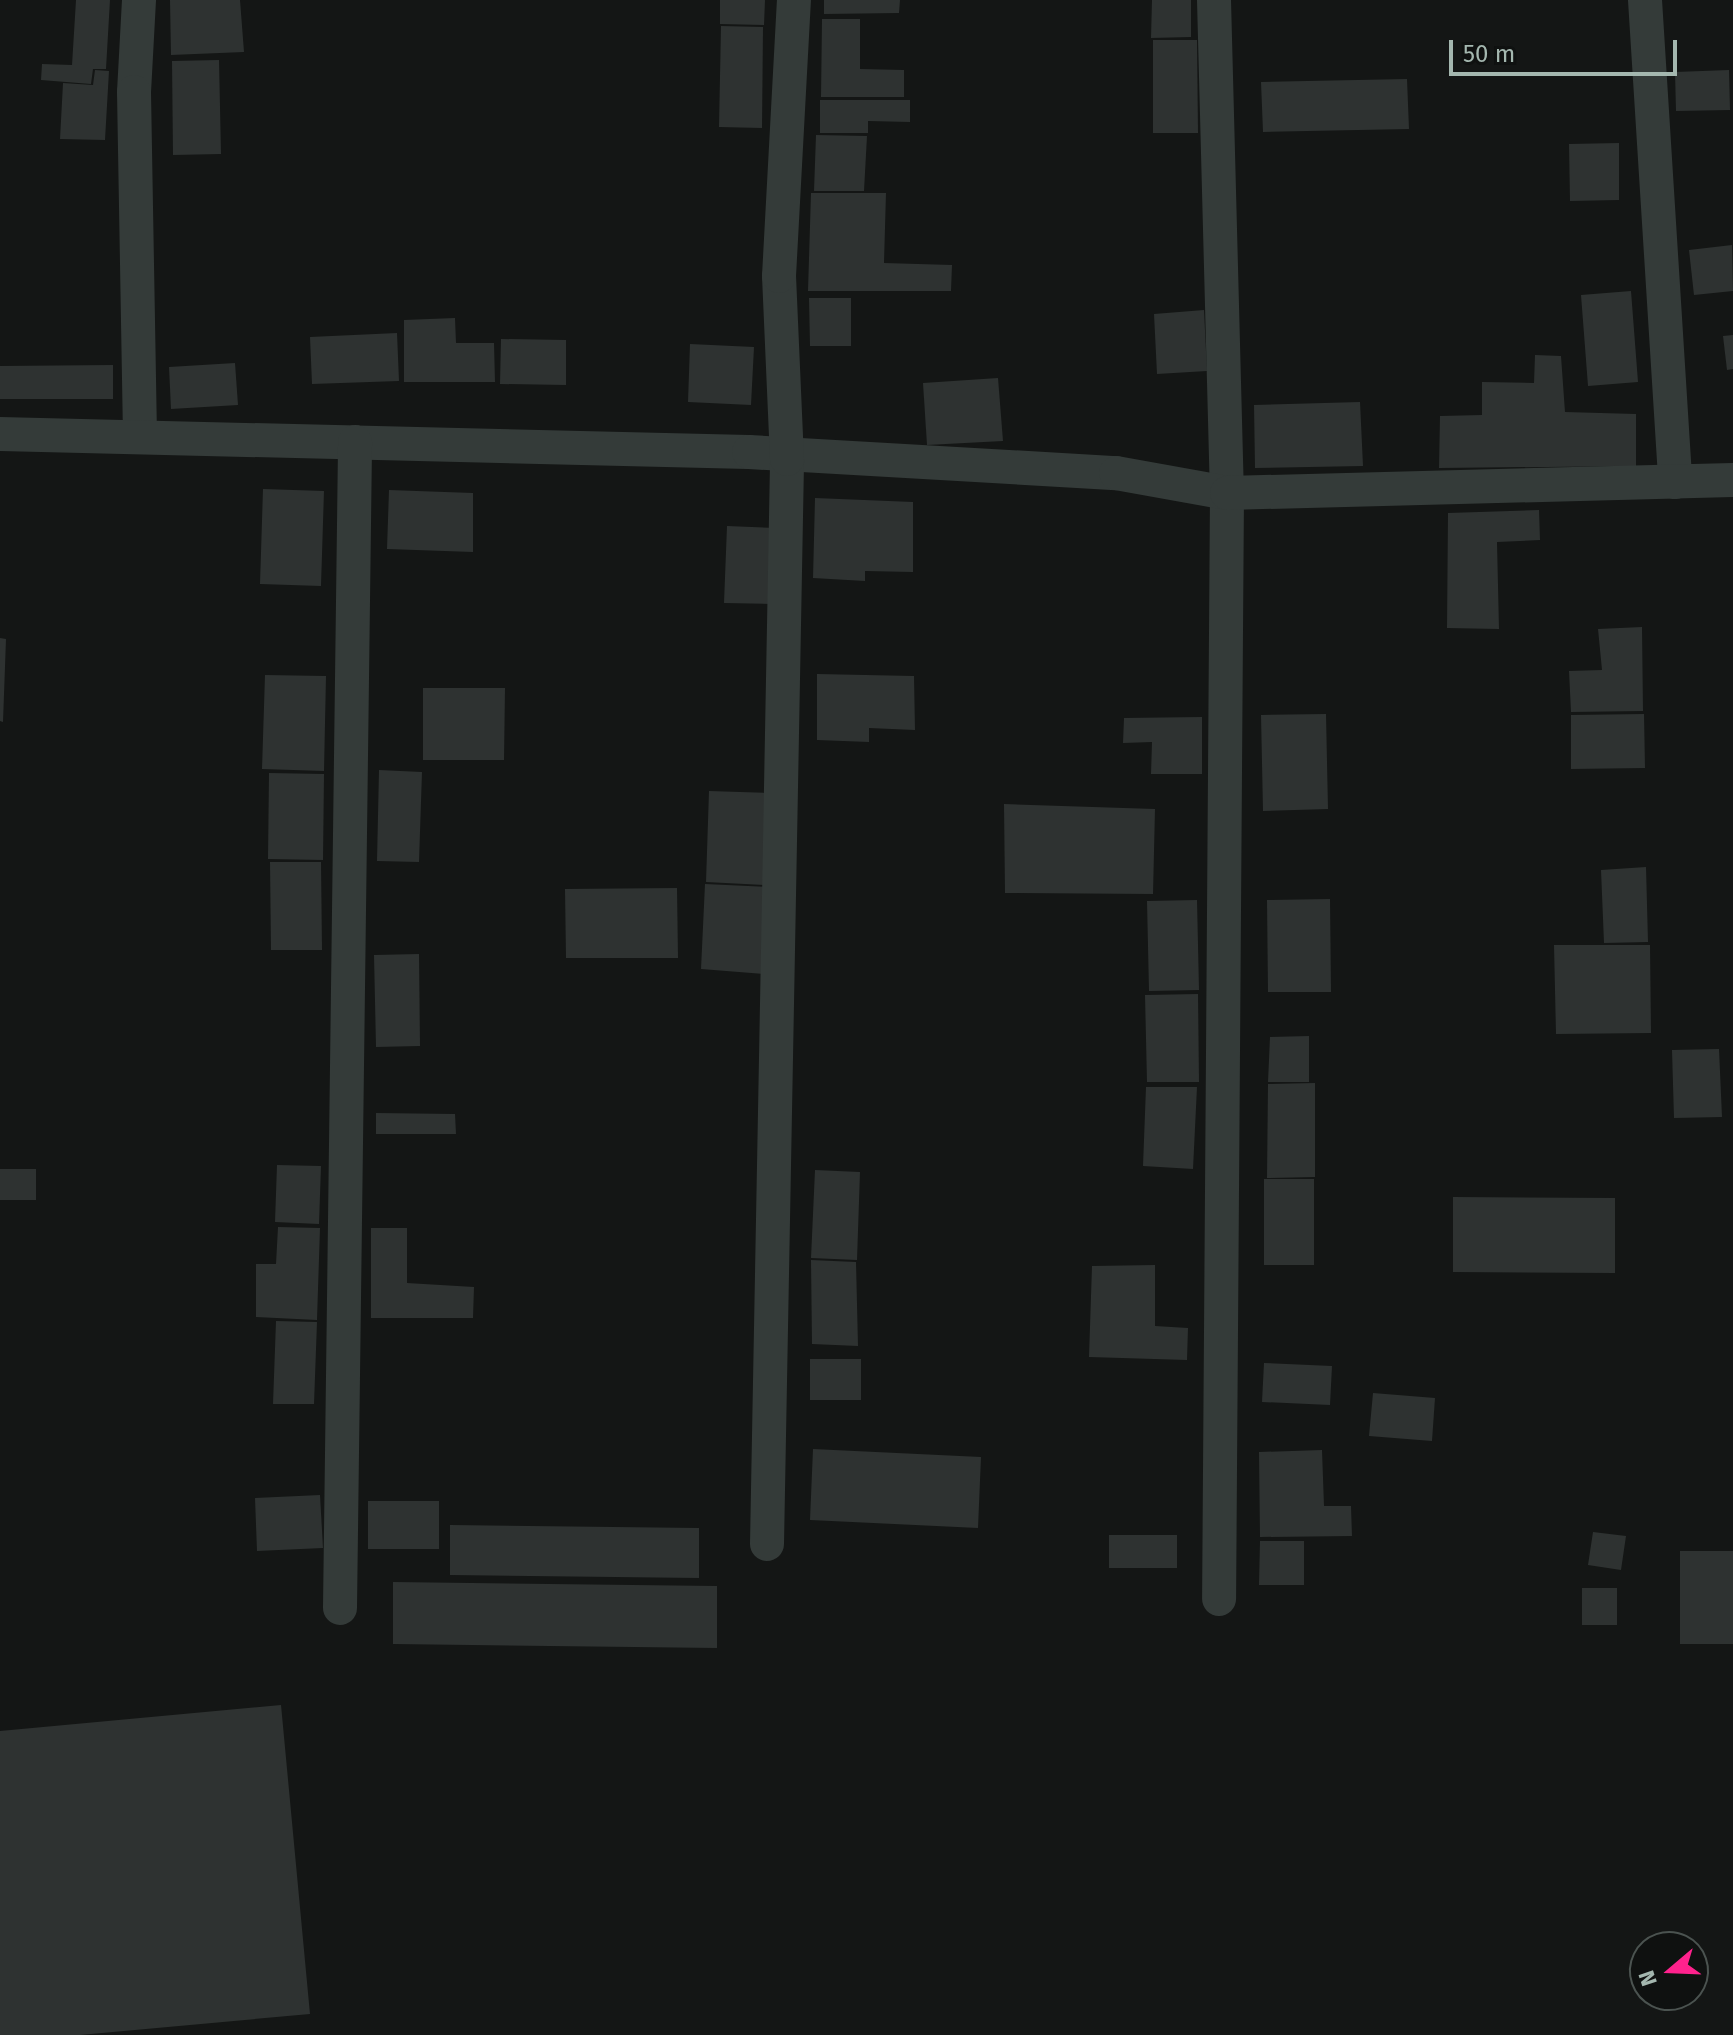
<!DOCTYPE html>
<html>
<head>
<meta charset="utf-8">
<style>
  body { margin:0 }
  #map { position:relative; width:1733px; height:2035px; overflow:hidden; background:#141615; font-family:"Fira Sans",sans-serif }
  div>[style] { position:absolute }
  .building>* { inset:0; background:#2e3231 }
  .minor>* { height:34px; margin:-17px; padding:0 17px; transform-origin:17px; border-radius:17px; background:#343b39 }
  span { translate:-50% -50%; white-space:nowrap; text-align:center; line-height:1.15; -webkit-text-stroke:6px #0f1110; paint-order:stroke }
  .north { position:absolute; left:1629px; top:1931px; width:80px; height:80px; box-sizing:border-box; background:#0f1110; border:2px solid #4b5350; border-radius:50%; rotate:251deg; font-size:22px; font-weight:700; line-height:32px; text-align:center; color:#a4b7af }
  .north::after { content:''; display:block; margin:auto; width:28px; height:36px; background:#ff228d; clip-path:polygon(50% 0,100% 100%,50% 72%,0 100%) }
  .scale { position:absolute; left:1449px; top:40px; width:228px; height:36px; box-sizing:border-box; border:4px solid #a4b7af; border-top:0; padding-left:10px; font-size:24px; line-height:28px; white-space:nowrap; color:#a4b7af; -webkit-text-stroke:6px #0f1110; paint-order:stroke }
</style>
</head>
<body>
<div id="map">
  <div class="building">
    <i style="clip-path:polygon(76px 0,110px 0,106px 69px,93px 69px,91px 84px,41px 80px,42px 64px,72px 65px)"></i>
    <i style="clip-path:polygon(170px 0,240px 0,244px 52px,171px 55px)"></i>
    <i style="clip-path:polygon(720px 0,765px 0,764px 25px,720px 24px)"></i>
    <i style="clip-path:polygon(824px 0,900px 0,899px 13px,824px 14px)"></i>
    <i style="clip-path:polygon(1152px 0,1191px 0,1191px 37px,1151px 38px)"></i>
    <i style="clip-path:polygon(822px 19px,860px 19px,860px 69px,904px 70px,904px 97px,821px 97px)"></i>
    <i style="clip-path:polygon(721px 26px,763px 27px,762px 128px,719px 127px)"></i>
    <i style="clip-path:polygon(1153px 40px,1197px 40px,1198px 133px,1153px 133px)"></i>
    <i style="clip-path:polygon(219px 60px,221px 154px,173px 155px,172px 61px)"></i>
    <i style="clip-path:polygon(95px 70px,109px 71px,105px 140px,60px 139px,63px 83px,93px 85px)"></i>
    <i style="clip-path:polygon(1729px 70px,1730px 110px,1676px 111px,1675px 72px)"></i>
    <i style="clip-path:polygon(1407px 79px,1409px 129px,1263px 132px,1261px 82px)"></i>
    <i style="clip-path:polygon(820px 100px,910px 100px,910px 122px,868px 121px,868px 133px,820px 133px)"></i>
    <i style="clip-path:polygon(816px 135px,867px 136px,864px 191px,814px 191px)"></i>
    <i style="clip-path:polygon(1619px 143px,1619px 200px,1570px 201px,1569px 144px)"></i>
    <i style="clip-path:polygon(811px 193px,886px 193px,884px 263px,952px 265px,951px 291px,808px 291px)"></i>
    <i style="clip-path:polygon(1732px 245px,1733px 291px,1694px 295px,1689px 250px)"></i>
    <i style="clip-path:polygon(1631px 291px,1638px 382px,1588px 386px,1581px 295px)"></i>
    <i style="clip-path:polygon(809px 298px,851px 298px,851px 346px,810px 346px)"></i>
    <i style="clip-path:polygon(1204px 310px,1207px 371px,1157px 374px,1154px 314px)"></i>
    <i style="clip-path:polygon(455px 318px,456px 343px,494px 343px,495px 382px,404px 382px,404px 320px)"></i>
    <i style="clip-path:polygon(397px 333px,399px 381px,312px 384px,310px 337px)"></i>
    <i style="clip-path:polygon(1733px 335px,1733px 369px,1727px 370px,1723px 336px)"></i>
    <i style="clip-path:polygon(501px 339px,566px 340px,566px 385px,500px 384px)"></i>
    <i style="clip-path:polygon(690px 344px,754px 347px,751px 405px,688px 402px)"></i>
    <i style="clip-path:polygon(1535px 355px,1561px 356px,1565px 412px,1636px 414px,1636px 466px,1439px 468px,1440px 416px,1482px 415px,1482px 382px,1534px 383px)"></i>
    <i style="clip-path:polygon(235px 363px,238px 405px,171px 409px,169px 367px)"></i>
    <i style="clip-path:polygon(113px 365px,113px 399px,0 399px,0 366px)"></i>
    <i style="clip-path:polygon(998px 378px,1003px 441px,927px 445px,923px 383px)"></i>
    <i style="clip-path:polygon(1360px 402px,1363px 466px,1255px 468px,1254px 405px)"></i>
    <i style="clip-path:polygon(263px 489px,324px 491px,321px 586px,260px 584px)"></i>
    <i style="clip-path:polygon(389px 490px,473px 493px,473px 552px,387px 549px)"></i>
    <i style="clip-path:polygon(815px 498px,913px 502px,913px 572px,865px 571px,865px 581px,813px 578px)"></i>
    <i style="clip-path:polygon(1539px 510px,1540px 540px,1497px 542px,1499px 629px,1447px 628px,1448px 513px)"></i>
    <i style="clip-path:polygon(727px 526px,776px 528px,771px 604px,724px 603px)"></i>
    <i style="clip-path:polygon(1642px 627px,1643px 711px,1571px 712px,1569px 671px,1602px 670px,1598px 629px)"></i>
    <i style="clip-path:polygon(0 638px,6px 639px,3px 722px,0 721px)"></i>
    <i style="clip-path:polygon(817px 674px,914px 676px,915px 730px,869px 728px,869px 742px,817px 740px)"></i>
    <i style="clip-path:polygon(265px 675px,326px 676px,324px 771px,262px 769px)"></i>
    <i style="clip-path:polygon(423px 688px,505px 688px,504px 760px,423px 760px)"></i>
    <i style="clip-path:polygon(1326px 714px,1328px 809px,1263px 811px,1261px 715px)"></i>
    <i style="clip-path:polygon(1644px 714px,1645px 768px,1571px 769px,1571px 715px)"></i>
    <i style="clip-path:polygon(1202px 717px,1202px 774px,1151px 774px,1152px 742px,1123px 743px,1124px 718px)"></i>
    <i style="clip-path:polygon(379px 770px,422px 772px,419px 862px,377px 861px)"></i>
    <i style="clip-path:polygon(269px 773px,324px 774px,323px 860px,268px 859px)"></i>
    <i style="clip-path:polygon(709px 791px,768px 793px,765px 885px,706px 882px)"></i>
    <i style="clip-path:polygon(1004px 804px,1155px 809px,1153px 894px,1005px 893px)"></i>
    <i style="clip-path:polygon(270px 862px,321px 862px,322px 950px,271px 950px)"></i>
    <i style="clip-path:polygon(1646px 867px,1648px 942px,1604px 943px,1601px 870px)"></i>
    <i style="clip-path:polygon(705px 884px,768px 887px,764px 974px,701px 969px)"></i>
    <i style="clip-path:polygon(677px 888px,678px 958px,566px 958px,565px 889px)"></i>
    <i style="clip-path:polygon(1330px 899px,1331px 992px,1268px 992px,1267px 900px)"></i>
    <i style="clip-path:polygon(1197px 900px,1199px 990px,1149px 991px,1147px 901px)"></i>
    <i style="clip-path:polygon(1554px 945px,1650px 945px,1651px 1033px,1556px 1034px)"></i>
    <i style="clip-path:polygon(419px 954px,420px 1046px,376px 1047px,374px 955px)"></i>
    <i style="clip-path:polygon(1198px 994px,1199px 1082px,1147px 1082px,1145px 995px)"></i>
    <i style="clip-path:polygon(1309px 1036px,1309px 1082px,1268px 1082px,1270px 1037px)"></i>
    <i style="clip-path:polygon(1719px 1049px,1722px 1117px,1674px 1118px,1672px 1050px)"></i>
    <i style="clip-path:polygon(1315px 1083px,1315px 1177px,1267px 1178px,1268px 1084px)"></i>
    <i style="clip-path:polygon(1146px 1087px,1197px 1087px,1193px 1169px,1143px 1166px)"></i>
    <i style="clip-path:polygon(376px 1113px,455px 1114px,456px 1134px,376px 1134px)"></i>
    <i style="clip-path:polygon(277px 1165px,321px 1166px,319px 1224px,275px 1222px)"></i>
    <i style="clip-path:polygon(0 1169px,36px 1169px,36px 1200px,0 1200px)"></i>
    <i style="clip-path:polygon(815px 1170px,860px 1172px,857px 1260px,811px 1258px)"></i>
    <i style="clip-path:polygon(1264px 1179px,1314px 1179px,1314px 1265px,1264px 1265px)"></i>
    <i style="clip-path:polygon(1453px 1197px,1615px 1198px,1615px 1273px,1453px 1272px)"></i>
    <i style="clip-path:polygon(278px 1227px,320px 1228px,317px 1320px,256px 1317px,256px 1264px,276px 1264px)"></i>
    <i style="clip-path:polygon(371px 1228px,407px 1228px,407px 1283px,474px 1287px,473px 1318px,371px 1318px)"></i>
    <i style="clip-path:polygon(811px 1260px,856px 1262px,858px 1346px,812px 1344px)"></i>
    <i style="clip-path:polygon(1155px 1265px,1155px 1326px,1188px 1328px,1187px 1360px,1089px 1357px,1092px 1266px)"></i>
    <i style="clip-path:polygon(276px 1321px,317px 1322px,314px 1404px,273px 1404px)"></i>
    <i style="clip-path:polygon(810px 1359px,861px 1359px,861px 1400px,810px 1400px)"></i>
    <i style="clip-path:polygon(1264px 1363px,1332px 1366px,1330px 1405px,1262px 1402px)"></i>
    <i style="clip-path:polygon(1373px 1393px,1435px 1398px,1432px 1441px,1369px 1436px)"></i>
    <i style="clip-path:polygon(813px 1449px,981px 1457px,978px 1528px,810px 1520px)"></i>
    <i style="clip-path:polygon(1322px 1450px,1324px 1506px,1351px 1506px,1352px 1536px,1260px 1537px,1259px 1452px)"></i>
    <i style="clip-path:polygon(320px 1495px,323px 1548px,257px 1551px,255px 1498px)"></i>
    <i style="clip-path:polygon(368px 1501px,439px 1501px,439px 1549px,368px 1549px)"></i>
    <i style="clip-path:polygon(450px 1525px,699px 1528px,699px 1578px,450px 1575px)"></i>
    <i style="clip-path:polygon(1593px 1532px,1626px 1536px,1621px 1570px,1588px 1565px)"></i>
    <i style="clip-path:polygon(1109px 1535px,1177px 1535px,1177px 1568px,1109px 1568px)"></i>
    <i style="clip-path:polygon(1260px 1541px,1304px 1541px,1304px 1585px,1259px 1585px)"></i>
    <i style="clip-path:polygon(1680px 1551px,1733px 1551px,1733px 1644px,1680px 1644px)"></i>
    <i style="clip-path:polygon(393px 1582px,717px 1586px,717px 1648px,393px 1644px)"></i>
    <i style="clip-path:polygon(1582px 1588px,1617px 1588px,1617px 1625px,1582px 1625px)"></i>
    <i style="clip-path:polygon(281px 1705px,310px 2014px,80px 2035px,0 2035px,0 1731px)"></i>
  </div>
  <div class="minor">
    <i style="left:139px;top:0;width:92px;rotate:93.1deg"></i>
    <i style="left:134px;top:92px;width:344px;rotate:89deg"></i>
    <i style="left:1214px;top:0;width:493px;rotate:88.5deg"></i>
    <i style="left:1227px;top:493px;width:1106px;rotate:90.41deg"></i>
    <i style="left:1645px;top:0;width:483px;rotate:86.4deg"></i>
    <i style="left:0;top:434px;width:749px;rotate:1.38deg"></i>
    <i style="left:749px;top:452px;width:368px;rotate:3.3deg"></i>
    <i style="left:1116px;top:473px;width:113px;rotate:10.2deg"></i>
    <i style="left:1227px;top:493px;width:506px;rotate:-1.47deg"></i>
    <i style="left:767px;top:1544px;width:1085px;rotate:-88.94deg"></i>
    <i style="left:787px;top:459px;width:183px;rotate:-92.5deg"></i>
    <i style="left:779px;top:276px;width:276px;rotate:-86.9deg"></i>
    <i style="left:340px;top:1608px;width:1166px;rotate:-89.26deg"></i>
  </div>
  <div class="north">N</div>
  <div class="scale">50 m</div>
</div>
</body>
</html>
